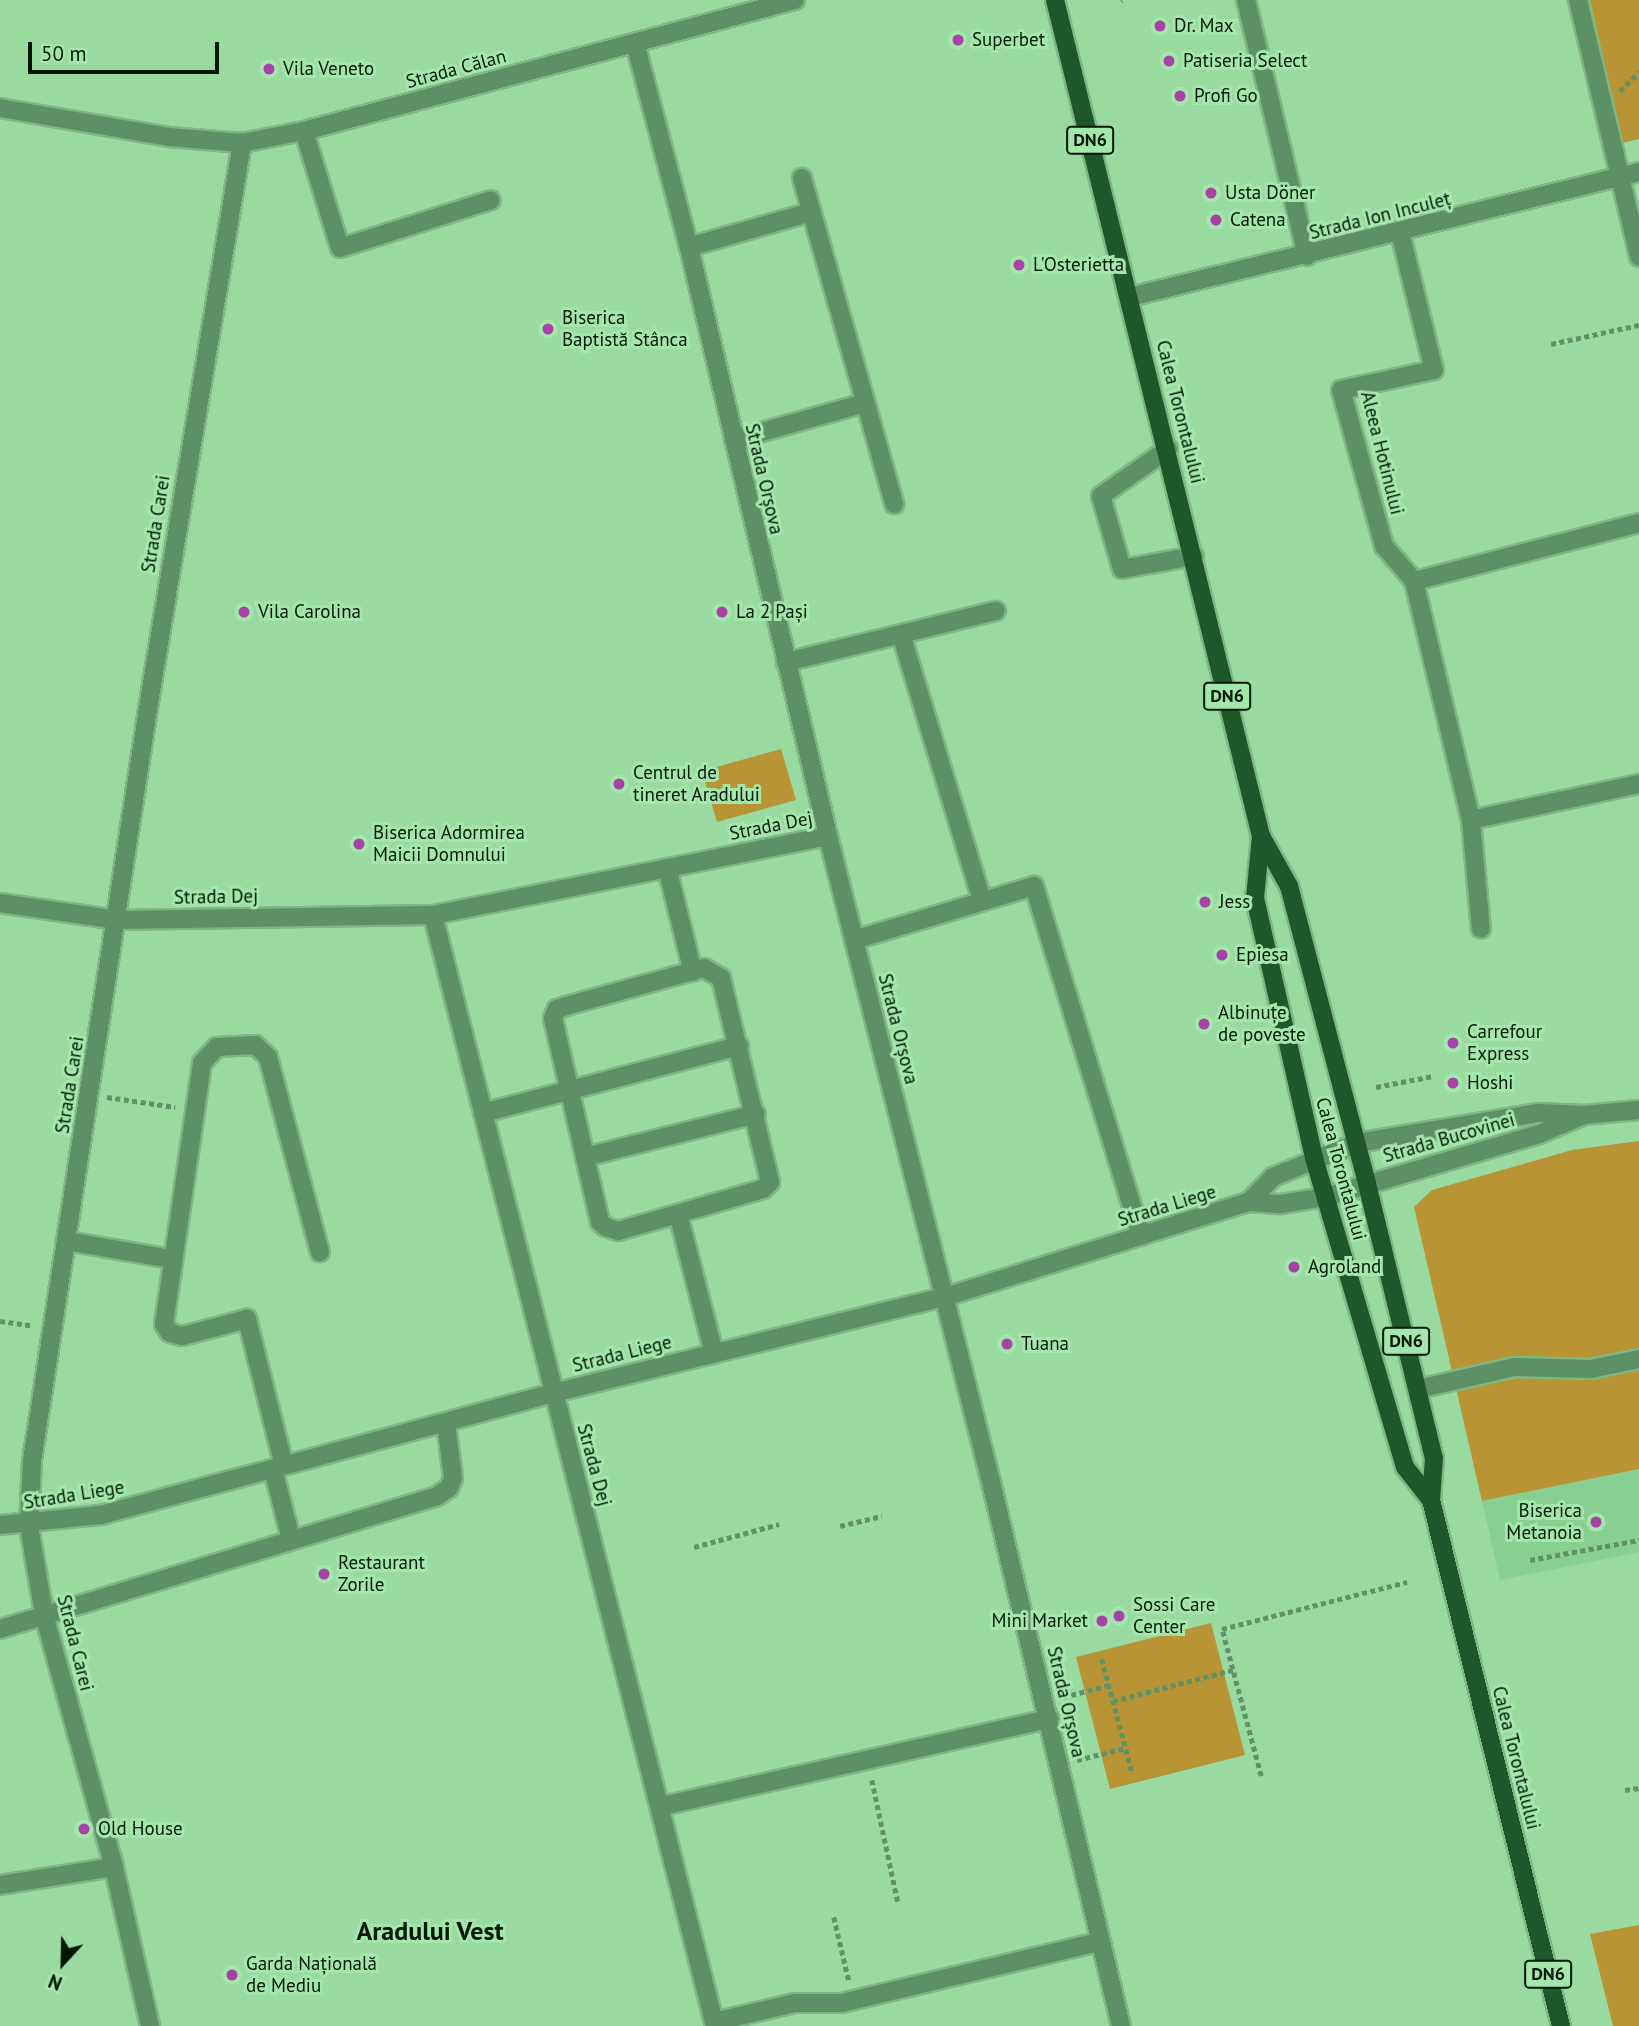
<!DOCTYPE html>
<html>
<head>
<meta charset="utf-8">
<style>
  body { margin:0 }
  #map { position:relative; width:1639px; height:2026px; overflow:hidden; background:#98daa0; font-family:"PT Sans",sans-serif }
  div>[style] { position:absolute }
  .built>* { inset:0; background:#88d092 }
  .green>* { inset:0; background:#b89434 }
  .path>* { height:4.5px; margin-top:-2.25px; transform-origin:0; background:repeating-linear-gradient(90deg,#609267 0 5px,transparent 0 8.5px) }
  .roads { filter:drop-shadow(2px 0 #7db784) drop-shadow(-2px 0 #7db784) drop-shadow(0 2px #7db784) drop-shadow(0 -2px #7db784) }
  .minor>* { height:18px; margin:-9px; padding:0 9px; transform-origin:9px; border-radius:9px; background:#5e9065 }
  .major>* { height:18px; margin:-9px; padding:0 9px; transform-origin:9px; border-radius:9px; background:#1e572a }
  .dots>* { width:19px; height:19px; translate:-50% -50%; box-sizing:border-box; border:4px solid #a4e7ad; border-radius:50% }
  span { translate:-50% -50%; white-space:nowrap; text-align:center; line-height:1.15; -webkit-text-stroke:6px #a4e7ad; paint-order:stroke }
  .shield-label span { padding:2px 5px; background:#a4e7ad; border:2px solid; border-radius:5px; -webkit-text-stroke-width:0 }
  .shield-label { font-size:18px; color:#001704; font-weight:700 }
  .poi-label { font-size:19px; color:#001704 }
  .left { translate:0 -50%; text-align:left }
  .right { translate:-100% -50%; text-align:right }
  .street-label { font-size:19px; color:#001704 }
  .district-label { font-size:26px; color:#001704; font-weight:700 }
  .north { position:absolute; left:28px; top:1928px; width:70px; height:70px; -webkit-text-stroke:5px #a4e7ad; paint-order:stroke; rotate:202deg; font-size:19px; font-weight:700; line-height:28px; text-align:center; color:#001704 }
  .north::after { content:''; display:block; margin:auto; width:24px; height:32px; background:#001704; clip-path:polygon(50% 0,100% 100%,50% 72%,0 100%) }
  .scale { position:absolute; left:28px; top:42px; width:191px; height:32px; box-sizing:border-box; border:4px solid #001704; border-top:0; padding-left:9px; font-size:21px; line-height:24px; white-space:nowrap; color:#001704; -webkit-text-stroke:5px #a4e7ad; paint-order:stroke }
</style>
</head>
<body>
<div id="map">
  <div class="built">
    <i style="clip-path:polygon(1639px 1469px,1639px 1552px,1500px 1580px,1482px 1501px)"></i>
  </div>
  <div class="green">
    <i style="clip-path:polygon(1590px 0,1639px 0,1639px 139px,1622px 143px)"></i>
    <i style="clip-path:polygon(781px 749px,796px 800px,717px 822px,702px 771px)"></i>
    <i style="clip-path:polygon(1639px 1141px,1639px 1469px,1482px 1501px,1414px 1207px,1432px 1190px,1572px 1150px)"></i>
    <i style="clip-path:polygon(1211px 1623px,1245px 1755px,1110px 1789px,1076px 1657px)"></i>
    <i style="clip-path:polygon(1639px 1925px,1639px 2026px,1613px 2026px,1590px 1934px)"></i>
  </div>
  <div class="path">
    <i style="left:1121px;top:1px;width:1px;rotate:-45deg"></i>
    <i style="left:1620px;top:91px;width:27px;rotate:-45deg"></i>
    <i style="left:1551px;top:344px;width:90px;rotate:-12.2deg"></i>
    <i style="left:1376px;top:1087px;width:58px;rotate:-10.9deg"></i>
    <i style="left:107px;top:1097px;width:69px;rotate:8.4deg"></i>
    <i style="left:0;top:1321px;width:34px;rotate:8deg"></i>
    <i style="left:840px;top:1526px;width:43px;rotate:-13.4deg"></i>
    <i style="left:694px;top:1547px;width:88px;rotate:-15.1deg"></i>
    <i style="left:1530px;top:1560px;width:111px;rotate:-10.4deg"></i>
    <i style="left:1102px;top:1659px;width:117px;rotate:75.1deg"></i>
    <i style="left:1063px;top:1697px;width:48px;rotate:-14.6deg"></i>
    <i style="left:1113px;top:1701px;width:124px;rotate:-14.5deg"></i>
    <i style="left:1077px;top:1760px;width:49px;rotate:-14deg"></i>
    <i style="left:1261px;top:1776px;width:152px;rotate:-104.9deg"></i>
    <i style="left:1222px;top:1629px;width:191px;rotate:-14.3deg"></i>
    <i style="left:872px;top:1780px;width:125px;rotate:78deg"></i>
    <i style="left:1625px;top:1790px;width:14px;rotate:-8deg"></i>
    <i style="left:834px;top:1917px;width:66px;rotate:76.8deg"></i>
  </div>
  <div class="roads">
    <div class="minor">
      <i style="left:1246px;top:0;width:263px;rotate:76.6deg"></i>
      <i style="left:1578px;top:0;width:264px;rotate:76.6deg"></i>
      <i style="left:635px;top:43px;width:211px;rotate:75.2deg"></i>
      <i style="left:689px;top:247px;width:605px;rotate:76.72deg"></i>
      <i style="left:828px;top:836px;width:666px;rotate:75.84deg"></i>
      <i style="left:991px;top:1482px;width:559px;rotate:76.56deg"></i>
      <i style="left:0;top:108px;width:171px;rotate:9.7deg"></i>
      <i style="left:169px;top:137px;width:73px;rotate:4.7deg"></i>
      <i style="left:242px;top:143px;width:63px;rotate:-11deg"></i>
      <i style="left:304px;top:131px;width:508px;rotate:-14.94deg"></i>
      <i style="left:304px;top:131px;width:122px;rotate:72.9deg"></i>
      <i style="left:340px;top:248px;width:158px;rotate:-17.6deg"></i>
      <i style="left:802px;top:178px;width:339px;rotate:74.2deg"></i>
      <i style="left:1400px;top:232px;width:142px;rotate:76.2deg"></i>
      <i style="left:1434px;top:370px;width:95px;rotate:167.9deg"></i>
      <i style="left:1341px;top:390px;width:162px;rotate:74.6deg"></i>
      <i style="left:1384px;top:546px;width:46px;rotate:49.4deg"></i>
      <i style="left:689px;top:247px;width:127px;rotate:-16deg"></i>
      <i style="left:1130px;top:297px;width:524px;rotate:-13.8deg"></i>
      <i style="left:734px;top:440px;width:136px;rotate:-15.8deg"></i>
      <i style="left:1168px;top:449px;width:82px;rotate:145deg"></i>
      <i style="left:1101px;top:496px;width:76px;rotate:74deg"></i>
      <i style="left:1122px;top:569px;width:73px;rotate:-10.2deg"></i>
      <i style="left:1639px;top:523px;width:232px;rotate:165.5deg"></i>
      <i style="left:1414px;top:581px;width:246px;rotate:76.6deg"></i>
      <i style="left:1471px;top:820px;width:172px;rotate:-12.1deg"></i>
      <i style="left:901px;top:634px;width:279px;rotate:73.1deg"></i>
      <i style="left:786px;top:662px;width:216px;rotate:-13.7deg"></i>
      <i style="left:1471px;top:820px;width:109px;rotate:84.8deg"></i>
      <i style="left:667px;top:868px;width:107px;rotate:76deg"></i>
      <i style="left:0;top:903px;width:119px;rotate:8.2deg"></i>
      <i style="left:118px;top:920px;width:315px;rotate:-0.9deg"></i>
      <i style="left:433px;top:915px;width:403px;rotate:-11.3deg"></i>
      <i style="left:433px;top:915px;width:1146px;rotate:75.76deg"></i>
      <i style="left:854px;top:940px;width:188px;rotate:-16.7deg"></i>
      <i style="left:1034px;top:886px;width:366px;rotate:73deg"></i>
      <i style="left:704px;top:968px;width:20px;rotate:30deg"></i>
      <i style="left:721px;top:978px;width:210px;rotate:76.5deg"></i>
      <i style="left:770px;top:1182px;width:10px;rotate:135deg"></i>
      <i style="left:763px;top:1189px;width:151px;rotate:163.8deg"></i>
      <i style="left:618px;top:1231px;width:13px;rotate:-162deg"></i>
      <i style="left:606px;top:1227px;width:8px;rotate:-140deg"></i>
      <i style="left:600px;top:1222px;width:209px;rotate:-103deg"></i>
      <i style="left:553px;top:1018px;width:10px;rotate:-66deg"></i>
      <i style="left:557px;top:1009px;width:9px;rotate:-18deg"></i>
      <i style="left:566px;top:1006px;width:143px;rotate:-15.4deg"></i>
      <i style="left:483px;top:1113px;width:265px;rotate:-14.7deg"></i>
      <i style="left:585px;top:1157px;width:176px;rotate:-14.1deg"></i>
      <i style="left:1249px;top:1202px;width:35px;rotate:-46deg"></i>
      <i style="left:1273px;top:1177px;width:91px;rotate:-22deg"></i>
      <i style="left:1357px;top:1143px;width:184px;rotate:-9.4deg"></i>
      <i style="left:1539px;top:1113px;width:45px;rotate:2.5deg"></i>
      <i style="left:1584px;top:1115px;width:55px;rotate:-5.2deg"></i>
      <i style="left:678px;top:1214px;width:144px;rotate:75.5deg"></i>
      <i style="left:66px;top:1241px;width:107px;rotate:9.7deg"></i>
      <i style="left:1418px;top:1389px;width:99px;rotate:-12.8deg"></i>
      <i style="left:1515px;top:1367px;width:76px;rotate:1.5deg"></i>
      <i style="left:1591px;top:1369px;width:49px;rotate:-11.8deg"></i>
      <i style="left:284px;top:1466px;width:152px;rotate:-104.1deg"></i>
      <i style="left:247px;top:1319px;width:67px;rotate:165.3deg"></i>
      <i style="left:182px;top:1336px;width:12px;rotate:-166deg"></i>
      <i style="left:170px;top:1333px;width:11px;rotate:-124deg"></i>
      <i style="left:164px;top:1324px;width:264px;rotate:-81.7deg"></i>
      <i style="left:202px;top:1063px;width:22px;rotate:-47deg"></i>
      <i style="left:217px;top:1047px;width:38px;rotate:-3deg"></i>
      <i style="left:255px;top:1045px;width:18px;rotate:43deg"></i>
      <i style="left:268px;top:1057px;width:202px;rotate:75.1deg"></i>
      <i style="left:273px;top:1469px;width:72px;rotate:75.6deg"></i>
      <i style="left:0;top:1525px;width:101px;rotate:-5.7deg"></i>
      <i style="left:101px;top:1515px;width:468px;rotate:-15.1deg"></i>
      <i style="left:553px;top:1393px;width:404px;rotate:-13.8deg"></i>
      <i style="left:945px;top:1297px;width:318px;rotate:-17.4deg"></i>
      <i style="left:1249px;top:1202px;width:32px;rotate:4deg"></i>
      <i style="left:1281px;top:1204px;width:45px;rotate:-9deg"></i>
      <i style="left:1325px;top:1197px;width:223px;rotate:-16.4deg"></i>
      <i style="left:1539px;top:1134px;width:49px;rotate:-22.9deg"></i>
      <i style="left:0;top:1629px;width:457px;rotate:-16.9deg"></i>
      <i style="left:437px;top:1496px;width:14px;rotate:-34deg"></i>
      <i style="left:449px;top:1488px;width:11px;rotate:-68deg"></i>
      <i style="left:453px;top:1478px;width:55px;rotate:-97.3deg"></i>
      <i style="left:662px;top:1806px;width:397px;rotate:-12.7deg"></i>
      <i style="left:0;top:1885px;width:115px;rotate:-9deg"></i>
      <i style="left:714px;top:2022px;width:83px;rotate:-13.2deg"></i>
      <i style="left:795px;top:2003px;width:47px"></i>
      <i style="left:842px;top:2003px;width:263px;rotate:-13.4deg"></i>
      <i style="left:150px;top:2026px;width:163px;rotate:-102.8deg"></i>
      <i style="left:114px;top:1867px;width:263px;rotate:-105.5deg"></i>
      <i style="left:44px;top:1614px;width:89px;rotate:-99.7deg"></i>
      <i style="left:29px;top:1526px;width:65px;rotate:-87.4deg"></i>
      <i style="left:32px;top:1461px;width:780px;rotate:-81.23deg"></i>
      <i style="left:151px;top:690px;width:555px;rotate:-80.55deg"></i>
    </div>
    <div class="major">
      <i style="left:1055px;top:0;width:861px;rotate:76.16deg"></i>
      <i style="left:1261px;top:836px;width:57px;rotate:60.8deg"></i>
      <i style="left:1289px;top:886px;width:308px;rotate:75.3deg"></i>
      <i style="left:1367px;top:1184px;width:282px;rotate:76.3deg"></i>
      <i style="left:1434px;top:1458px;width:42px;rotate:94.1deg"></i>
      <i style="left:1431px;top:1500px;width:542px;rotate:76.12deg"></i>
      <i style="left:1261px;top:836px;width:62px;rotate:95.5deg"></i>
      <i style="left:1255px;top:898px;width:267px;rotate:77.2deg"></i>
      <i style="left:1314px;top:1158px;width:322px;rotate:73.6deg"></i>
      <i style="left:1405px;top:1467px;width:42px;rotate:51.8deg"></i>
    </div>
  </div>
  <div class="dots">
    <i style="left:1160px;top:26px;background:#a742a7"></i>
    <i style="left:958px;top:40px;background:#a742a7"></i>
    <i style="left:1169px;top:61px;background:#a742a7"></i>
    <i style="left:269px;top:69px;background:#a742a7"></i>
    <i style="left:1180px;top:96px;background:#a742a7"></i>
    <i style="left:1211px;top:193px;background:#a742a7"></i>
    <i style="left:1216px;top:220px;background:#a742a7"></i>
    <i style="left:1019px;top:265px;background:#a742a7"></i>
    <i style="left:548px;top:329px;background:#a742a7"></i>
    <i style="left:244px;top:612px;background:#a742a7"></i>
    <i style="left:722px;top:612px;background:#a742a7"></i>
    <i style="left:619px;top:784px;background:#a742a7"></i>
    <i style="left:359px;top:844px;background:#a742a7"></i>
    <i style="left:1205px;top:902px;background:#a742a7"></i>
    <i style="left:1222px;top:955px;background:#a742a7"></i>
    <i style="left:1204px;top:1024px;background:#a742a7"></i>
    <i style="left:1453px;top:1043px;background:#a742a7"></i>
    <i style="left:1453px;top:1083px;background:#a742a7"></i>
    <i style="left:1294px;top:1267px;background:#a742a7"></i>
    <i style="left:1007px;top:1344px;background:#a742a7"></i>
    <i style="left:1596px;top:1522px;background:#a742a7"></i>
    <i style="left:324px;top:1574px;background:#a742a7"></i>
    <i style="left:1119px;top:1616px;background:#a742a7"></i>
    <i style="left:1102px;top:1621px;background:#a742a7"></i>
    <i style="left:84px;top:1829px;background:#a742a7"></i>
    <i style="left:232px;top:1975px;background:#a742a7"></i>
  </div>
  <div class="shield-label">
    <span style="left:1090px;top:140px">DN6</span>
    <span style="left:1227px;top:696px">DN6</span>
    <span style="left:1406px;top:1341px">DN6</span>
    <span style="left:1548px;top:1974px">DN6</span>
  </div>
  <div class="poi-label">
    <span class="left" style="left:1174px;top:26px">Dr. Max</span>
    <span class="left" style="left:972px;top:40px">Superbet</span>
    <span class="left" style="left:1183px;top:61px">Patiseria Select</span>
    <span class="left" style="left:283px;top:69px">Vila Veneto</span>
    <span class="left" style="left:1194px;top:96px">Profi Go</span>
    <span class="left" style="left:1225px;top:193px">Usta Döner</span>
    <span class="left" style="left:1230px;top:220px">Catena</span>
    <span class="left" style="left:1033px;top:265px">L'Osterietta</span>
    <span class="left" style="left:562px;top:329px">Biserica<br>Baptistă Stânca</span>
    <span class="left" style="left:258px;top:612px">Vila Carolina</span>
    <span class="left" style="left:736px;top:612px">La 2 Pași</span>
    <span class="left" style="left:633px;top:784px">Centrul de<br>tineret Aradului</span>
    <span class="left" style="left:373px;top:844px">Biserica Adormirea<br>Maicii Domnului</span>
    <span class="left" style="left:1219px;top:902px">Jess</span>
    <span class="left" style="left:1236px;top:955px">Epiesa</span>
    <span class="left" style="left:1218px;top:1024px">Albinuțe<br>de poveste</span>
    <span class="left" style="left:1467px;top:1043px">Carrefour<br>Express</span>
    <span class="left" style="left:1467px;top:1083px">Hoshi</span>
    <span class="left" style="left:1308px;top:1267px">Agroland</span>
    <span class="left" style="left:1021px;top:1344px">Tuana</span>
    <span class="right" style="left:1582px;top:1522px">Biserica<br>Metanoia</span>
    <span class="left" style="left:338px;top:1574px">Restaurant<br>Zorile</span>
    <span class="left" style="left:1133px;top:1616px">Sossi Care<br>Center</span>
    <span class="right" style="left:1088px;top:1621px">Mini Market</span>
    <span class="left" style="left:98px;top:1829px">Old House</span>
    <span class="left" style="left:246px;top:1975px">Garda Națională<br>de Mediu</span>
  </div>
  <div class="street-label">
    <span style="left:456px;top:69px;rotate:-15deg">Strada Călan</span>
    <span style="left:1380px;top:216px;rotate:-14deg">Strada Ion Inculeț</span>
    <span style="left:1180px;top:412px;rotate:76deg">Calea Torontalului</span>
    <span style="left:1382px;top:453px;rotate:76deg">Aleea Hotinului</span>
    <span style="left:764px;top:479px;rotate:77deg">Strada Orșova</span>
    <span style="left:156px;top:524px;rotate:-81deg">Strada Carei</span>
    <span style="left:771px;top:826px;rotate:-11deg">Strada Dej</span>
    <span style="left:216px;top:897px;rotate:-1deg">Strada Dej</span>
    <span style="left:898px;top:1029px;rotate:76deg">Strada Orșova</span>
    <span style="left:70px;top:1085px;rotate:-81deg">Strada Carei</span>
    <span style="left:1449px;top:1138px;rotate:-16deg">Strada Bucovinei</span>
    <span style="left:1341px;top:1169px;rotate:75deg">Calea Torontalului</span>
    <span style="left:1167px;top:1206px;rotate:-17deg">Strada Liege</span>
    <span style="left:622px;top:1354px;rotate:-14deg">Strada Liege</span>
    <span style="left:594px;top:1465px;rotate:75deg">Strada Dej</span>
    <span style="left:74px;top:1495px;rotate:-9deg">Strada Liege</span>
    <span style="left:75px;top:1643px;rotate:76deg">Strada Carei</span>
    <span style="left:1066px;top:1702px;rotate:77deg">Strada Orșova</span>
    <span style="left:1516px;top:1758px;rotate:76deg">Calea Torontalului</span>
  </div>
  <div class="district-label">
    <span style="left:430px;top:1931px">Aradului Vest</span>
  </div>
  <div class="north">N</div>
  <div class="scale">50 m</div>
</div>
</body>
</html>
